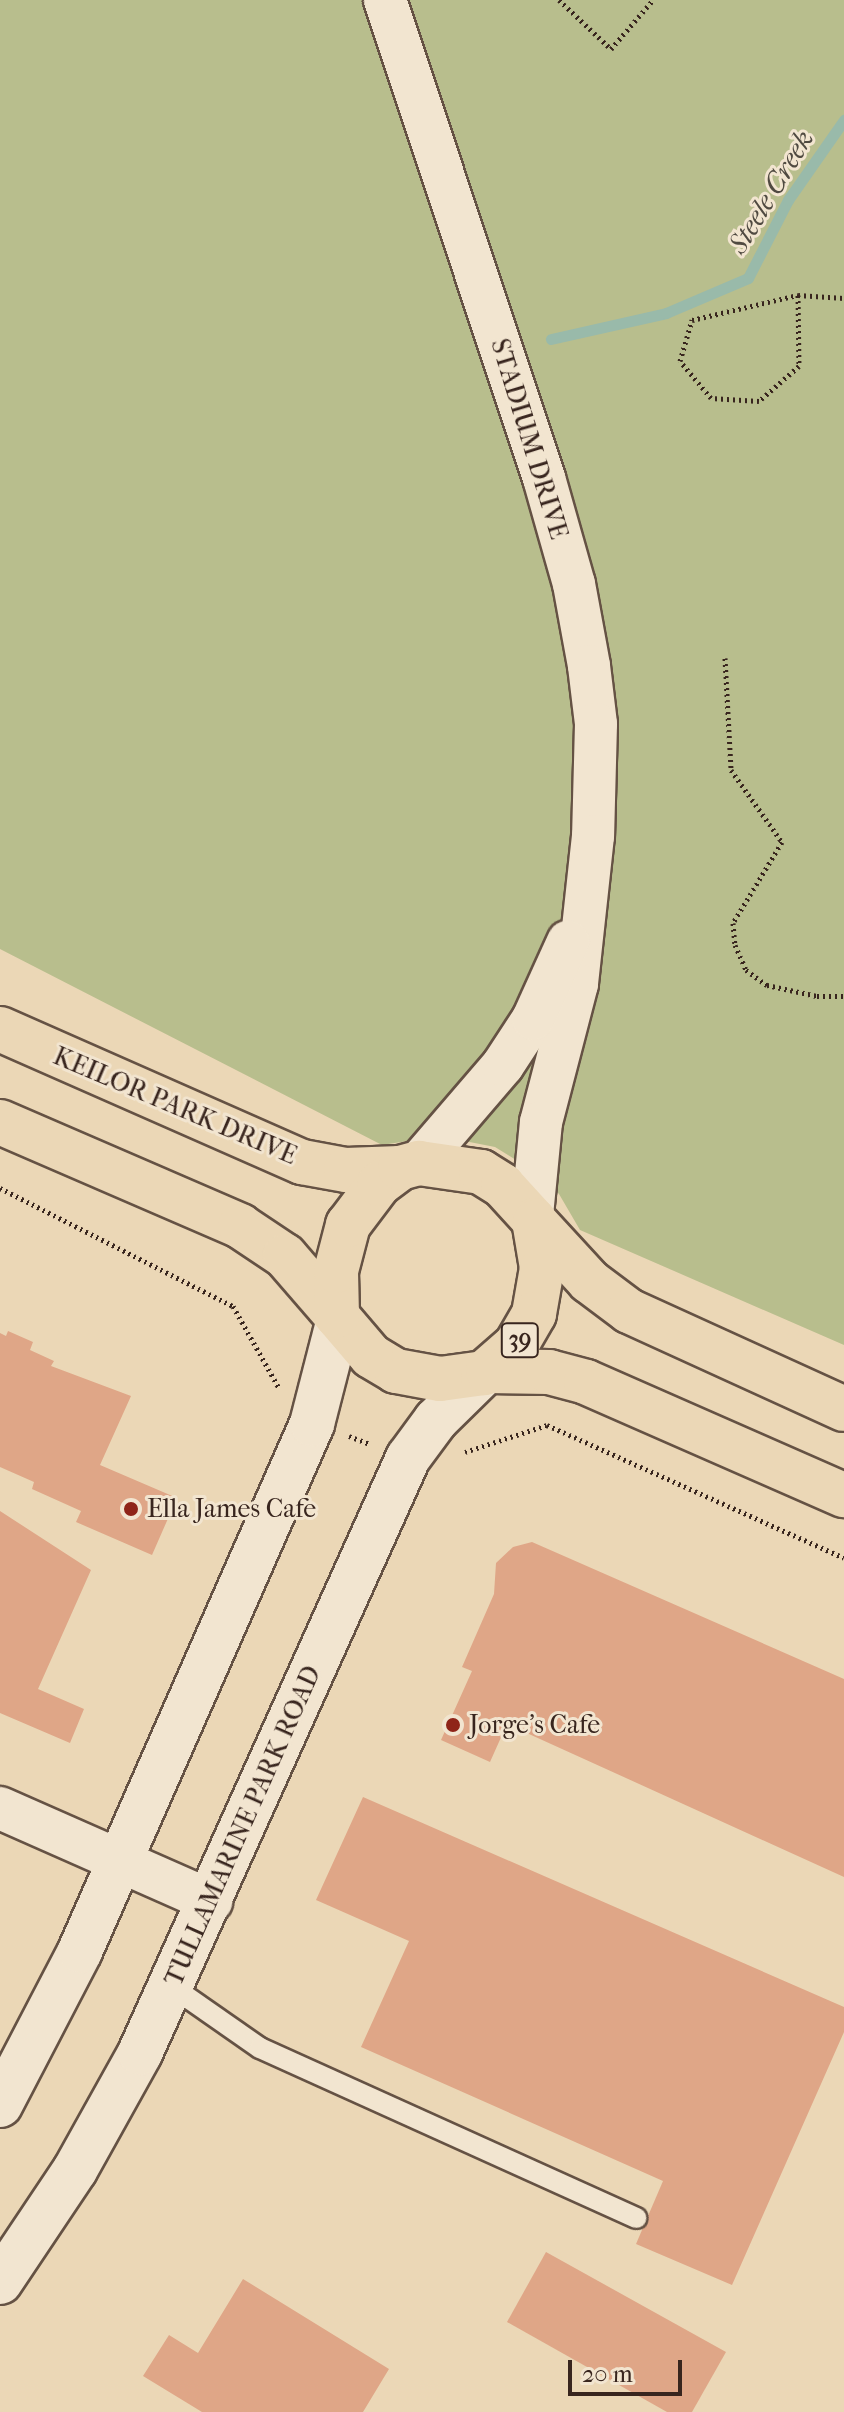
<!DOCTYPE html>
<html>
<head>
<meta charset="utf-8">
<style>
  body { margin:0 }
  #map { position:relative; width:844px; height:2412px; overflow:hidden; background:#ebd7b6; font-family:"IM FELL French Canon",serif }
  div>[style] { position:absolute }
  .green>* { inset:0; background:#b8be8d }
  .stream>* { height:11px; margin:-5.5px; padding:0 5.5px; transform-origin:5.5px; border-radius:5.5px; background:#99baaa }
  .building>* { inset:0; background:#dfa687 }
  .path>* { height:5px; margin-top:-2.5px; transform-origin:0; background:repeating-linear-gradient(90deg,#38251e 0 2px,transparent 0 6px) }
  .roads { filter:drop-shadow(2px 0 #655244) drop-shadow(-2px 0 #655244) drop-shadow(0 2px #655244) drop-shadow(0 -2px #655244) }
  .service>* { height:20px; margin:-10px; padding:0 10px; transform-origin:10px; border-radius:10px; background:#f2e5d0 }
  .minor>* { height:42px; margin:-21px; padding:0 21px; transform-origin:21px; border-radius:21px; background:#f2e5d0 }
  .tertiary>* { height:44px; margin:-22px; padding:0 22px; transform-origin:22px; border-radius:22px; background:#f2e5d0 }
  .primary>* { height:44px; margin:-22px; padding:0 22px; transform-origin:22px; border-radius:22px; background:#ebd7b6 }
  .dots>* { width:22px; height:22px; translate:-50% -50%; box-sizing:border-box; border:4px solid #f2e5d0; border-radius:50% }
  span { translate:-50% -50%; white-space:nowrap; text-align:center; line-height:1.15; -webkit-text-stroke:6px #f2e5d0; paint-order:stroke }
  .shield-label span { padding:2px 6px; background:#f2e5d0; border:2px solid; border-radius:6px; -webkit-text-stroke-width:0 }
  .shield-label { font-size:24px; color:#38251e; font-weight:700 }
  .street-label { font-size:26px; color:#38251e }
  .poi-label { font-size:26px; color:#38251e }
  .left { translate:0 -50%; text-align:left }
  .water-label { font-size:28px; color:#504a41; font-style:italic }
  .scale { position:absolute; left:568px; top:2360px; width:114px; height:36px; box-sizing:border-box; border:4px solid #38251e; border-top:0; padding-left:10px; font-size:24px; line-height:28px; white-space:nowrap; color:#38251e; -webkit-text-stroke:6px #f2e5d0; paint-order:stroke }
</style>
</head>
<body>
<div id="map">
  <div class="green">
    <i style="clip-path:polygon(0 0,844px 0,844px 1345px,580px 1230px,559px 1194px,540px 1175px,495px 1147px,439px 1136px,382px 1145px,0 949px)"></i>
  </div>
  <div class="stream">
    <i style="left:551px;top:339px;width:118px;rotate:-12.7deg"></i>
    <i style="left:666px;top:313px;width:89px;rotate:-23.1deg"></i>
    <i style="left:748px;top:278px;width:88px;rotate:-62.9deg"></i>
    <i style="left:788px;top:200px;width:98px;rotate:-55deg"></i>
  </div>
  <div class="building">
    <i style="clip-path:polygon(8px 1331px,33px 1342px,30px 1350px,54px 1361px,51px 1366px,131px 1396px,100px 1465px,177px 1498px,152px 1555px,76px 1522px,81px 1511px,32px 1489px,34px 1482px,0 1467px,0 1333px,6px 1336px)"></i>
    <i style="clip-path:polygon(0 1511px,91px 1570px,38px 1689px,84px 1709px,70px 1743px,0 1713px)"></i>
    <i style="clip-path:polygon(532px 1542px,844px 1679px,844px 1877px,507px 1724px,490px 1762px,441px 1740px,472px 1671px,462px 1667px,494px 1594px,496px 1563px,513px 1547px)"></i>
    <i style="clip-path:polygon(363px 1797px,844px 2007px,844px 2032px,732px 2285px,636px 2244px,663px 2181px,361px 2047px,409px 1941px,316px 1900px)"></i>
    <i style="clip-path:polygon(546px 2252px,726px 2352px,692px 2412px,667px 2412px,507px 2322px)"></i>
    <i style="clip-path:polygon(243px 2279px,389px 2369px,363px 2412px,202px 2412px,143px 2376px,169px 2335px,198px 2353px)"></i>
  </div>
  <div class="path">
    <i style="left:559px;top:0;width:71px;rotate:43.3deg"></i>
    <i style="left:611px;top:49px;width:65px;rotate:-49.4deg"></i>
    <i style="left:798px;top:295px;width:71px;rotate:89.2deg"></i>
    <i style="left:799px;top:366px;width:53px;rotate:138.8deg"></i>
    <i style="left:759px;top:401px;width:48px;rotate:-176.4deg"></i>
    <i style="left:711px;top:398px;width:48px;rotate:-130deg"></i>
    <i style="left:680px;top:361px;width:43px;rotate:-73.7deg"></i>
    <i style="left:692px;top:320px;width:109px;rotate:-13.3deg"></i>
    <i style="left:798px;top:295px;width:46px;rotate:3.7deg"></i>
    <i style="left:725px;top:658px;width:112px;rotate:86.9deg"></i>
    <i style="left:731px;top:770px;width:88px;rotate:54.7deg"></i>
    <i style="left:782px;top:842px;width:95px;rotate:121.2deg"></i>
    <i style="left:733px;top:923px;width:22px;rotate:85deg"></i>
    <i style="left:735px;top:945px;width:27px;rotate:66deg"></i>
    <i style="left:746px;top:970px;width:26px;rotate:36deg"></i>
    <i style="left:767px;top:985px;width:51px;rotate:12.4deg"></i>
    <i style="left:817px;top:996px;width:27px"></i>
    <i style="left:0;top:1188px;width:261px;rotate:26.9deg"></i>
    <i style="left:233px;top:1306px;width:94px;rotate:60.7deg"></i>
    <i style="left:349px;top:1436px;width:22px;rotate:21deg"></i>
    <i style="left:465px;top:1452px;width:86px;rotate:-18.2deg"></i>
    <i style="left:547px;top:1425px;width:325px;rotate:24.1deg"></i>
  </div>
  <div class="roads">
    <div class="service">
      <i style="left:171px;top:1986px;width:108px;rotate:34.9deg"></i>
      <i style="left:260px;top:2048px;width:413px;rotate:24.3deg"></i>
    </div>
    <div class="minor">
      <i style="left:385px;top:0;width:504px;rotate:71.6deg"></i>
      <i style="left:544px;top:478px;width:110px;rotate:74.2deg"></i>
      <i style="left:574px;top:584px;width:83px;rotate:79.6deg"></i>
      <i style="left:589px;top:666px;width:58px;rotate:83.1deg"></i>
      <i style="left:596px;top:724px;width:112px;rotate:91.5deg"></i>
      <i style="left:593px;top:836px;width:149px;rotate:96.2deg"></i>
      <i style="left:577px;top:984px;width:143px;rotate:104.6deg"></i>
      <i style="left:541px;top:1122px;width:94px;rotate:95.5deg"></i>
      <i style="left:419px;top:1163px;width:129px;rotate:-49.4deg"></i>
      <i style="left:503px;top:1065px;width:55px;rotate:-56.9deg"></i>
      <i style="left:533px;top:1019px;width:85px;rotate:-65.6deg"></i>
      <i style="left:0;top:1808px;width:231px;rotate:23.8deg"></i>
    </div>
    <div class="tertiary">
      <i style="left:0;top:2105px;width:174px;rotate:-62.5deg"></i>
      <i style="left:80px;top:1951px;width:576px;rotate:-66.24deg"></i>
      <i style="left:312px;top:1424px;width:108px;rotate:-75.6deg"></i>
      <i style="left:0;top:2282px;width:135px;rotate:-56.2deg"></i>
      <i style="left:75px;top:2170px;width:134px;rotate:-60.9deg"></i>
      <i style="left:140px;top:2053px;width:653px;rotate:-65.75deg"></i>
      <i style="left:408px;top:1458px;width:47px;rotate:-53.6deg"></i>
      <i style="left:436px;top:1420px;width:67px;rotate:-44.4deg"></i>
    </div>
    <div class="primary">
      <i style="left:0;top:1029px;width:330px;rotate:23.8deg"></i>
      <i style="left:302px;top:1162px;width:45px;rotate:10.3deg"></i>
      <i style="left:346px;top:1170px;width:54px;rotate:-2.1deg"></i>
      <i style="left:0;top:1122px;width:262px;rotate:23.4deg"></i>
      <i style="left:240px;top:1226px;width:54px;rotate:33.7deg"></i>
      <i style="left:285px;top:1256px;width:79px;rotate:49.1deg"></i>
      <i style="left:419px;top:1163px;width:63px;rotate:8.3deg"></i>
      <i style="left:481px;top:1172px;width:26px;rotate:32deg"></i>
      <i style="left:503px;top:1186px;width:46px;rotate:47.6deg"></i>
      <i style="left:534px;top:1220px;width:49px;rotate:80.5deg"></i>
      <i style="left:542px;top:1268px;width:47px;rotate:99.9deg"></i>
      <i style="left:534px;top:1314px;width:36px;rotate:120deg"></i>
      <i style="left:516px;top:1345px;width:43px;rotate:138.8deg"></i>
      <i style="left:484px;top:1373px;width:44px;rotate:172.2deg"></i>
      <i style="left:440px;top:1379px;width:45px;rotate:-169.7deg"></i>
      <i style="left:396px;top:1371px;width:29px;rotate:-149deg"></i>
      <i style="left:371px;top:1356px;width:52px;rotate:-130.4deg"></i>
      <i style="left:337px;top:1316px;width:45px;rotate:-91.3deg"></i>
      <i style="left:336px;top:1271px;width:48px;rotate:-75.4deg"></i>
      <i style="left:348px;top:1225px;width:51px;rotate:-52.9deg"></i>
      <i style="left:379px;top:1184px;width:26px;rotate:-37deg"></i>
      <i style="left:400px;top:1168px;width:20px;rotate:-15deg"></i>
      <i style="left:535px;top:1222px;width:80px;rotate:47.5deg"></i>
      <i style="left:589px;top:1281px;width:50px;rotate:36.9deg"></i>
      <i style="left:629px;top:1311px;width:236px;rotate:24.5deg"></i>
      <i style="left:488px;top:1371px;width:61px;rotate:0.9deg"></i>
      <i style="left:549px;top:1372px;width:38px;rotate:15deg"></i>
      <i style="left:586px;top:1382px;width:282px;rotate:23.7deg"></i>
    </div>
  </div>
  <div class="dots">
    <i style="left:131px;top:1509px;background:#8f2418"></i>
    <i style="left:453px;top:1725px;background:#8f2418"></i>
  </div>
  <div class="shield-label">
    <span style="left:520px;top:1340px">39</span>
  </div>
  <div class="street-label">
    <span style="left:529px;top:439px;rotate:73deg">STADIUM DRIVE</span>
    <span style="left:175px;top:1106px;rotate:23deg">KEILOR PARK DRIVE</span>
    <span style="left:243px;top:1826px;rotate:-66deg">TULLAMARINE PARK ROAD</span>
  </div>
  <div class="poi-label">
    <span class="left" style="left:147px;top:1509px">Ella James Cafe</span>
    <span class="left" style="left:469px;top:1725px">Jorge's Cafe</span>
  </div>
  <div class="water-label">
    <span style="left:771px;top:192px;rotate:-59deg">Steele Creek</span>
  </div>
  <div class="scale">20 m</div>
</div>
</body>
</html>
